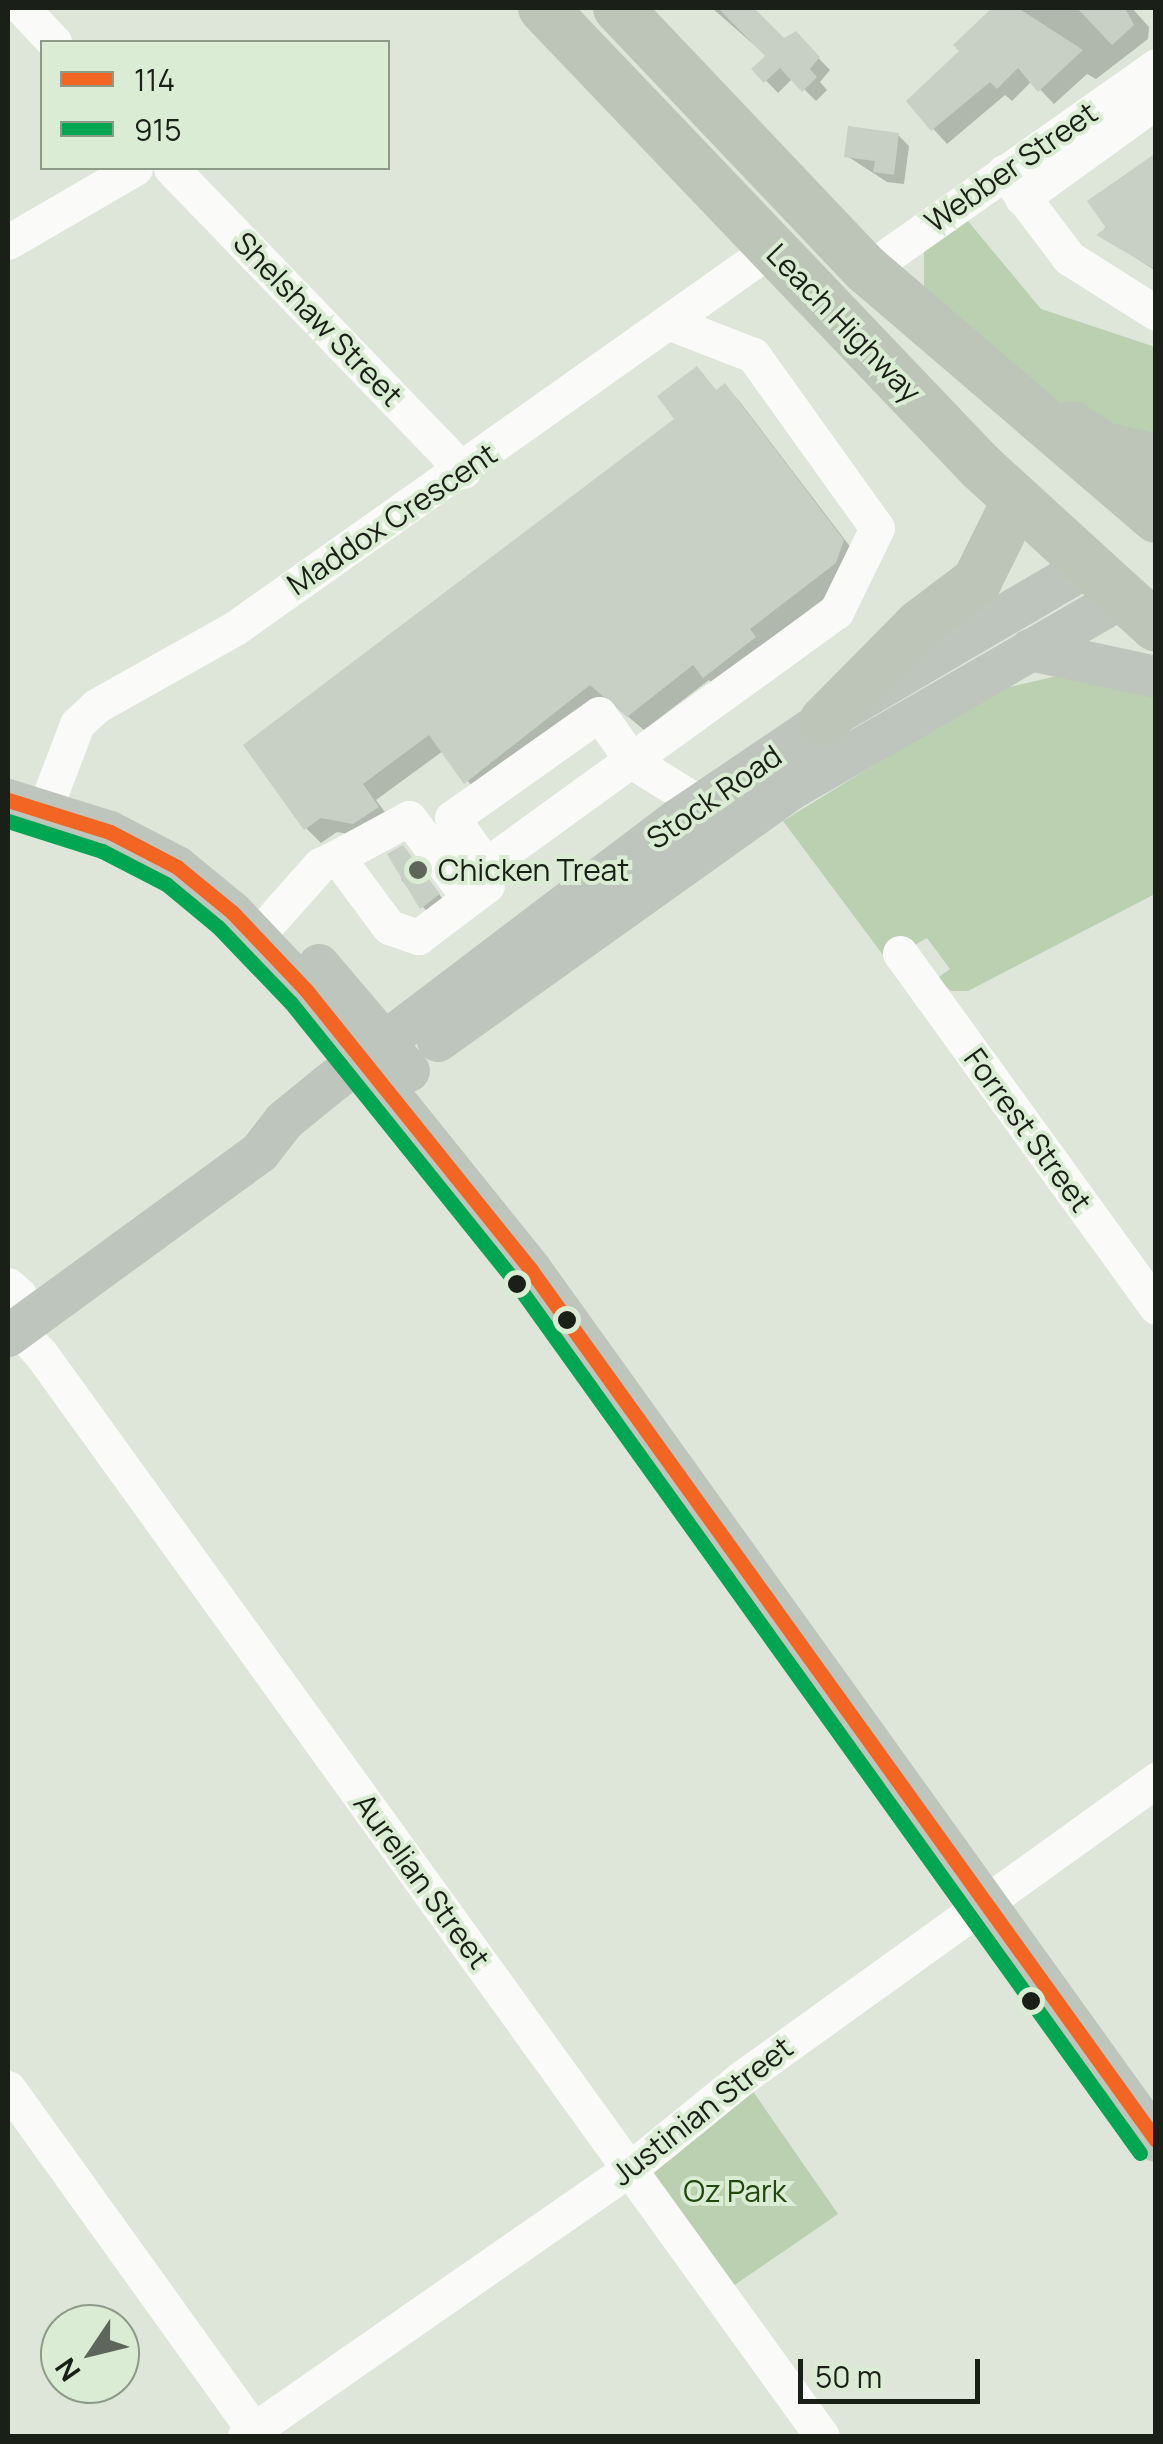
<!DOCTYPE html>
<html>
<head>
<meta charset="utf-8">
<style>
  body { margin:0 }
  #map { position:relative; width:1163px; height:2444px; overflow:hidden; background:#dde6d9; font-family:Manrope,sans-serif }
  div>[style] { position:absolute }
  .green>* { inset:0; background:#bad0b1 }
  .shadow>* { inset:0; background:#0003 }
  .building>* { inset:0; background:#c8cfc5 }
  .minor>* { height:35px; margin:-17.5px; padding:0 17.5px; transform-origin:17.5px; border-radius:17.5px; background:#fafbf9 }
  .major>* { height:42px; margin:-21px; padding:0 21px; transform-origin:21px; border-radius:21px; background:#bec5bc }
  .highway>* { height:50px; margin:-25px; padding:0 25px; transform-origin:25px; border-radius:25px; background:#bdc5b9 }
  .bus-1>* { height:15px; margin:-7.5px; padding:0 7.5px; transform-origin:7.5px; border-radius:7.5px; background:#f26522 }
  .bus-2>* { height:15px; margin:-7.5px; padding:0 7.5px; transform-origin:7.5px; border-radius:7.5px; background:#00a651 }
  .dots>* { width:28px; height:28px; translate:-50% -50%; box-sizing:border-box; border:5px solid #daecd3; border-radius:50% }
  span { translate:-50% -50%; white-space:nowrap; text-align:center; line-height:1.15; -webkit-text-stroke:8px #daecd3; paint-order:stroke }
  .street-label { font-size:30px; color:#1a2017 }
  .poi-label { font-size:30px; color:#1a2017 }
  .left { translate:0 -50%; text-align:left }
  .park-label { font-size:30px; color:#21480d }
  .frame { position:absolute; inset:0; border:10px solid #1a2017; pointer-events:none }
  .legend { position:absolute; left:40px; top:40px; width:350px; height:130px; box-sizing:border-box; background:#daecd3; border:2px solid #8d9a88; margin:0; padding:12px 18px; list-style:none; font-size:30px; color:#1a2017 }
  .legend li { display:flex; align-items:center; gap:20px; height:50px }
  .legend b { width:50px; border:2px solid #8d9a88 }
  .north { position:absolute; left:40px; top:2304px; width:100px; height:100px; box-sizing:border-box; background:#daecd3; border:2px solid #8d9a88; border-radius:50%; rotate:235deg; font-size:28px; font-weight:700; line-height:40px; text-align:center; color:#1a2017 }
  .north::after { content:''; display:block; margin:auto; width:35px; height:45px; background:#5e655b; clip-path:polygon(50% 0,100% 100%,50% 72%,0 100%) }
  .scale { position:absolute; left:798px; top:2359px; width:182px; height:45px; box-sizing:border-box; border:5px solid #1a2017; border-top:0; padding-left:12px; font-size:30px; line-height:35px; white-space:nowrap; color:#1a2017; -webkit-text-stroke:8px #daecd3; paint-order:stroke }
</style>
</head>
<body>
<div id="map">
  <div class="green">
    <i style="clip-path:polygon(967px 220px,1041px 309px,1155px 347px,1155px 447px,1065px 411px,924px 289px,924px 250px)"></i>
    <i style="clip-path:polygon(1057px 676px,1155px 685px,1155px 894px,968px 991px,951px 991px,936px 979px,950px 969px,927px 938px,911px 947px,904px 938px,883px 955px,783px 821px,996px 690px)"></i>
    <i style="clip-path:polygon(743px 2077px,838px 2214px,720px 2295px,631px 2168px)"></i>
  </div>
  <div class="shadow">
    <i style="clip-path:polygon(712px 8px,752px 8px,784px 41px,795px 34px,830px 70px,820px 82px,827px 90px,816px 101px,793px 78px,778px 93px,755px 69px,768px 57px)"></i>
    <i style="clip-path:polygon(995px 8px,1132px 8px,1149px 27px,1148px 39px,1096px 79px,1087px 74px,1054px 104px,1032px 81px,1012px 101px,1005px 95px,947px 144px,909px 102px,963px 52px,957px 45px)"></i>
    <i style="clip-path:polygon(898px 135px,909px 146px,904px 184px,887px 182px,847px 156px)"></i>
    <i style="clip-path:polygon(1156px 156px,1156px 271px,1100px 235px)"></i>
    <i style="clip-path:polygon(697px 369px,718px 392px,725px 386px,740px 402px,858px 557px,851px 578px,763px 645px,720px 691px,709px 680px,644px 730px,607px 699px,481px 797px,443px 751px,376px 800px,393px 823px,369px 838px,337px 832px,321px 843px,306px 828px,677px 420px)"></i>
    <i style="clip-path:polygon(413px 859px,448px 906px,432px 918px,401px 879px)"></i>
  </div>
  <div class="building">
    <i style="clip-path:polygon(718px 8px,754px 8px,784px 38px,796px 31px,820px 57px,810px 69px,817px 77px,802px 92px,780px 68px,764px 83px,751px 69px,765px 56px)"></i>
    <i style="clip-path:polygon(992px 8px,1018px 8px,1083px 50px,1038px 92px,1018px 68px,997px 89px,990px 82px,931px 131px,906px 101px,959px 51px,953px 45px)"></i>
    <i style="clip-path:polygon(1077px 8px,1125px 8px,1134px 25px,1112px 45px)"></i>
    <i style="clip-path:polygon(848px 126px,899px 133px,894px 175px,873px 172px,875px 161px,844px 157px)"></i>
    <i style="clip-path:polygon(1156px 153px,1156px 270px,1096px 235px,1106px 228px,1087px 201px)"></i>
    <i style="clip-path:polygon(697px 366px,716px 390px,725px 383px,844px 540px,836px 563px,750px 629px,756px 637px,703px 678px,693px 665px,627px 717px,590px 685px,464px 784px,429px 735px,363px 784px,379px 807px,353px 824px,321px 818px,304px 830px,243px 745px,674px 419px,657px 396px)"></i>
    <i style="clip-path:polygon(403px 845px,440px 894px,420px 909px,387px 854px)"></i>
  </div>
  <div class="minor">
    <i style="left:22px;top:8px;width:47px;rotate:46.7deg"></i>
    <i style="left:171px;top:168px;width:421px;rotate:46deg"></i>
    <i style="left:1004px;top:172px;width:108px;rotate:52.9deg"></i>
    <i style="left:1069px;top:258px;width:103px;rotate:32.3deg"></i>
    <i style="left:1022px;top:198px;width:165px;rotate:-35.9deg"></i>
    <i style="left:8px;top:242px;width:147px;rotate:-30.2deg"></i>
    <i style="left:867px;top:270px;width:354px;rotate:-35.2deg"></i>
    <i style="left:45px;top:808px;width:90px;rotate:-69.1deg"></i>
    <i style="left:77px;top:724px;width:26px;rotate:-43deg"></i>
    <i style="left:96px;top:706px;width:159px;rotate:-29.3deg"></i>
    <i style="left:235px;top:628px;width:658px;rotate:-35.28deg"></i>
    <i style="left:337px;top:857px;width:82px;rotate:-28.4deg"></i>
    <i style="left:409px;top:818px;width:100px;rotate:53.1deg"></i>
    <i style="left:486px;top:865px;width:58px;rotate:-125.9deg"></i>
    <i style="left:452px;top:818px;width:180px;rotate:-35.3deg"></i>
    <i style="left:599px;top:714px;width:59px;rotate:54.7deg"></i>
    <i style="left:633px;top:762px;width:80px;rotate:31.7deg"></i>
    <i style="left:257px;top:936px;width:95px;rotate:-48.4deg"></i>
    <i style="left:320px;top:865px;width:19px;rotate:-25deg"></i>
    <i style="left:337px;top:857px;width:87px;rotate:53.4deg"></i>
    <i style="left:389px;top:927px;width:31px;rotate:19deg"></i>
    <i style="left:418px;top:937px;width:86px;rotate:-37deg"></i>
    <i style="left:487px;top:885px;width:20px;rotate:-93deg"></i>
    <i style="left:486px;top:865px;width:432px;rotate:-35.9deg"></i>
    <i style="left:836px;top:612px;width:93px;rotate:-64deg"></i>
    <i style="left:877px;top:528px;width:213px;rotate:-125.6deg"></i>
    <i style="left:753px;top:355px;width:86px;rotate:-158.8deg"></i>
    <i style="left:900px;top:953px;width:437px;rotate:54.1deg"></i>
    <i style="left:8px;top:1285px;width:15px;rotate:42deg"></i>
    <i style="left:19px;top:1295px;width:32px;rotate:86deg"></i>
    <i style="left:8px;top:1319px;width:48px;rotate:46.7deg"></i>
    <i style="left:41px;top:1354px;width:1334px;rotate:54.18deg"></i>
    <i style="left:8px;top:2088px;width:428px;rotate:54.3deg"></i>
    <i style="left:245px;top:2436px;width:470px;rotate:-34.8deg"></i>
    <i style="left:631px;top:2168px;width:144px;rotate:-39.1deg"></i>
    <i style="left:743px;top:2077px;width:509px;rotate:-35.72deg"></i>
  </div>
  <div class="major">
    <i style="left:1030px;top:650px;width:129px;rotate:12.1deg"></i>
    <i style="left:8px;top:800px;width:107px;rotate:17.4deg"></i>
    <i style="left:110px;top:832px;width:76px;rotate:27.6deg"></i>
    <i style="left:177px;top:867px;width:71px;rotate:39.3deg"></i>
    <i style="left:232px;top:912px;width:108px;rotate:46.5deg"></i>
    <i style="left:306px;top:990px;width:359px;rotate:51.2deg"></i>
    <i style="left:531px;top:1270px;width:1072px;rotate:54.34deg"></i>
    <i style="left:319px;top:965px;width:139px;rotate:49.7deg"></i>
    <i style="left:438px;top:1041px;width:434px;rotate:-35.5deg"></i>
    <i style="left:791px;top:789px;width:382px;rotate:-30deg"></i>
    <i style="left:8px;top:1336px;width:312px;rotate:-36.1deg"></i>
    <i style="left:260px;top:1152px;width:39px;rotate:-52deg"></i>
    <i style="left:284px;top:1121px;width:57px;rotate:-39.3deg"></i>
    <i style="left:328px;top:1085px;width:440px;rotate:-37.2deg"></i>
    <i style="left:679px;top:819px;width:175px;rotate:-34.1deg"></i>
    <i style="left:824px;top:721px;width:306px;rotate:-30.4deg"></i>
  </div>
  <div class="highway">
    <i style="left:543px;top:8px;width:634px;rotate:46.34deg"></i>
    <i style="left:981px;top:467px;width:237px;rotate:42.4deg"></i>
    <i style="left:618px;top:8px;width:361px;rotate:46.5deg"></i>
    <i style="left:867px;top:270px;width:381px;rotate:40.6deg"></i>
    <i style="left:1072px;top:426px;width:37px;rotate:34deg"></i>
    <i style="left:1103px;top:447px;width:54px;rotate:12.8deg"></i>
    <i style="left:824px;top:721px;width:135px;rotate:-45.3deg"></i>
    <i style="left:919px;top:625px;width:73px;rotate:-37.2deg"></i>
    <i style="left:977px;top:581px;width:88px;rotate:-63.7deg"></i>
  </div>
  <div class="bus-1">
    <i style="left:8px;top:800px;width:107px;rotate:17.4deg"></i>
    <i style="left:110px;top:832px;width:76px;rotate:27.6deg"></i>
    <i style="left:177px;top:867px;width:71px;rotate:39.3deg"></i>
    <i style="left:232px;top:912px;width:108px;rotate:46.5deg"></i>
    <i style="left:306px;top:990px;width:359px;rotate:51.2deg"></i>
    <i style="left:531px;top:1270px;width:1071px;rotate:54.31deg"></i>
  </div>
  <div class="bus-2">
    <i style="left:8px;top:821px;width:99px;rotate:17.7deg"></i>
    <i style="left:102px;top:851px;width:72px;rotate:27.3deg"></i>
    <i style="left:166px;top:884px;width:67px;rotate:39.6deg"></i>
    <i style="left:218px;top:927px;width:105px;rotate:46.2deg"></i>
    <i style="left:291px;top:1003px;width:358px;rotate:51.2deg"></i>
    <i style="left:515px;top:1282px;width:1072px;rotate:54.34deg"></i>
  </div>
  <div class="dots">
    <i style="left:418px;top:870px;background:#5e655b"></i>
    <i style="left:517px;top:1284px;background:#1a2017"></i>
    <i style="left:567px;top:1320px;background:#1a2017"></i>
    <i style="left:1031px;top:2001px;background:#1a2017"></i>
  </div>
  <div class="street-label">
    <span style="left:1011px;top:167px;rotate:-35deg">Webber Street</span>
    <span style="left:318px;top:319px;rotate:46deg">Shelshaw Street</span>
    <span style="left:844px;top:323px;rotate:46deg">Leach Highway</span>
    <span style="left:392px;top:519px;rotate:-34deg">Maddox Crescent</span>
    <span style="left:714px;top:797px;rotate:-35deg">Stock Road</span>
    <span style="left:1028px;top:1130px;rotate:54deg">Forrest Street</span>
    <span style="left:422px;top:1881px;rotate:54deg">Aurelian Street</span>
    <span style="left:702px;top:2111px;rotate:-38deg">Justinian Street</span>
  </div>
  <div class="poi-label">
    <span class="left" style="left:438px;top:870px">Chicken Treat</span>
  </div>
  <div class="park-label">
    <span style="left:735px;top:2191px">Oz Park</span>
  </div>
  <div class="frame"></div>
  <ul class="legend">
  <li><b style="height:12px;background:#f26522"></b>114</li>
  <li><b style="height:12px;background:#00a651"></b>915</li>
  </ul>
  <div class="north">N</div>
  <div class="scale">50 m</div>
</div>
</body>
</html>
